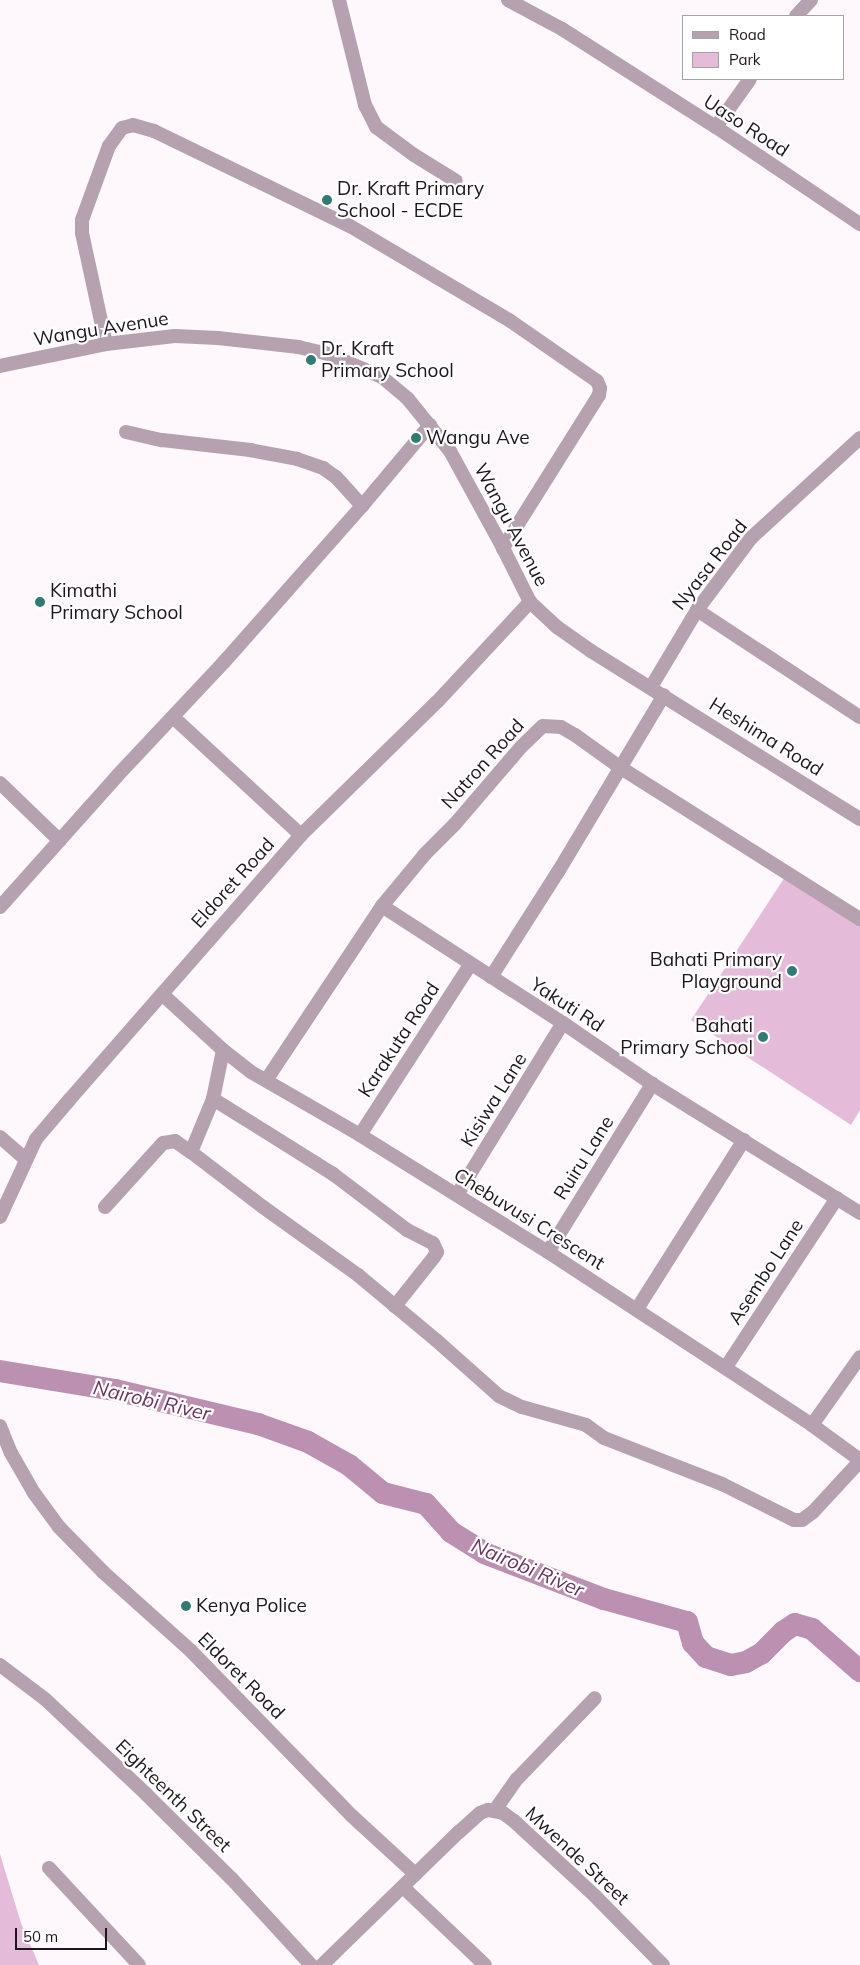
<!DOCTYPE html>
<html>
<head>
<meta charset="utf-8">
<style>
  body { margin:0 }
  #map { position:relative; width:860px; height:1965px; overflow:hidden; background:#fef8fc; font-family:Mulish,sans-serif }
  div>[style] { position:absolute }
  .green>* { inset:0; background:#e4bcd9 }
  .river>* { height:22px; margin:-11px; padding:0 11px; transform-origin:11px; border-radius:11px; background:#bc90b1 }
  .minor>* { height:14px; margin:-7px; padding:0 7px; transform-origin:7px; border-radius:7px; background:#b5a1b0 }
  .tertiary>* { height:14px; margin:-7px; padding:0 7px; transform-origin:7px; border-radius:7px; background:#b5a1b0 }
  .dots>* { width:14px; height:14px; translate:-50% -50%; box-sizing:border-box; border:2px solid #fff; border-radius:50% }
  span { translate:-50% -50%; white-space:nowrap; text-align:center; line-height:1.15; -webkit-text-stroke:4.5px #fff; paint-order:stroke }
  .street-label { font-size:19px; color:#1f161d }
  .poi-label { font-size:19px; color:#1f161d }
  .left { translate:0 -50%; text-align:left }
  .right { translate:-100% -50%; text-align:right }
  .water-label { font-size:20px; color:#6c3460; font-style:italic }
  .legend { position:absolute; left:682px; top:15px; width:162px; height:65px; box-sizing:border-box; background:#fff; border:1px solid #a5a2a5; margin:0; padding:6px 9px; list-style:none; font-size:15px; color:#1f161d }
  .legend li { display:flex; align-items:center; gap:10px; height:25px }
  .legend b { width:25px; border:1px solid #a5a2a5 }
  .scale { position:absolute; left:15px; top:1928px; width:92px; height:22px; box-sizing:border-box; border:2px solid #1f161d; border-top:0; padding-left:6px; font-size:15px; line-height:18px; white-space:nowrap; color:#1f161d; -webkit-text-stroke:4px #fff; paint-order:stroke }
</style>
</head>
<body>
<div id="map">
  <div class="green">
    <i style="clip-path:polygon(787px 874px,860px 922px,860px 1110px,851px 1125px,691px 1020px)"></i>
    <i style="clip-path:polygon(0 1854px,21px 1923px,39px 1965px,0 1965px)"></i>
  </div>
  <div class="river">
    <i style="left:0;top:1371px;width:117px;rotate:9.4deg"></i>
    <i style="left:115px;top:1390px;width:147px;rotate:13.4deg"></i>
    <i style="left:258px;top:1424px;width:53px;rotate:19.8deg"></i>
    <i style="left:308px;top:1442px;width:47px;rotate:29.3deg"></i>
    <i style="left:349px;top:1465px;width:44px;rotate:39.5deg"></i>
    <i style="left:383px;top:1493px;width:44px;rotate:14.3deg"></i>
    <i style="left:426px;top:1504px;width:38px;rotate:48deg"></i>
    <i style="left:451px;top:1532px;width:39px;rotate:32deg"></i>
    <i style="left:484px;top:1553px;width:129px;rotate:21deg"></i>
    <i style="left:604px;top:1599px;width:86px;rotate:15.5deg"></i>
    <i style="left:687px;top:1622px;width:22px;rotate:74deg"></i>
    <i style="left:693px;top:1643px;width:19px;rotate:47deg"></i>
    <i style="left:706px;top:1657px;width:26px;rotate:18deg"></i>
    <i style="left:731px;top:1665px;width:15px;rotate:-11deg"></i>
    <i style="left:746px;top:1662px;width:18px;rotate:-29deg"></i>
    <i style="left:762px;top:1653px;width:30px;rotate:-45deg"></i>
    <i style="left:783px;top:1632px;width:14px;rotate:-34deg"></i>
    <i style="left:795px;top:1624px;width:18px;rotate:16deg"></i>
    <i style="left:812px;top:1629px;width:64px;rotate:41.2deg"></i>
  </div>
  <div class="minor">
    <i style="left:339px;top:0;width:108px;rotate:76.1deg"></i>
    <i style="left:365px;top:105px;width:25px;rotate:63deg"></i>
    <i style="left:376px;top:127px;width:47px;rotate:36.4deg"></i>
    <i style="left:414px;top:155px;width:49px;rotate:31.8deg"></i>
    <i style="left:508px;top:0;width:61px;rotate:28.2deg"></i>
    <i style="left:562px;top:29px;width:183px;rotate:32.5deg"></i>
    <i style="left:716px;top:127px;width:174px;rotate:34deg"></i>
    <i style="left:796px;top:16px;width:22px;rotate:-47deg"></i>
    <i style="left:716px;top:127px;width:59px;rotate:-54.7deg"></i>
    <i style="left:106px;top:344px;width:114px;rotate:-102.2deg"></i>
    <i style="left:82px;top:233px;width:13px;rotate:-90deg"></i>
    <i style="left:82px;top:220px;width:79px;rotate:-70deg"></i>
    <i style="left:109px;top:146px;width:22px;rotate:-54deg"></i>
    <i style="left:122px;top:128px;width:11px;rotate:-15deg"></i>
    <i style="left:133px;top:125px;width:22px;rotate:16deg"></i>
    <i style="left:154px;top:131px;width:218px;rotate:25.9deg"></i>
    <i style="left:350px;top:226px;width:185px;rotate:30.6deg"></i>
    <i style="left:509px;top:320px;width:107px;rotate:34.7deg"></i>
    <i style="left:597px;top:381px;width:8px;rotate:67deg"></i>
    <i style="left:600px;top:388px;width:7px;rotate:98deg"></i>
    <i style="left:599px;top:395px;width:181px;rotate:122.1deg"></i>
    <i style="left:126px;top:432px;width:37px;rotate:13deg"></i>
    <i style="left:162px;top:440px;width:89px;rotate:6.5deg"></i>
    <i style="left:250px;top:450px;width:48px;rotate:10.8deg"></i>
    <i style="left:297px;top:459px;width:28px;rotate:19deg"></i>
    <i style="left:323px;top:468px;width:16px;rotate:35deg"></i>
    <i style="left:336px;top:477px;width:39px;rotate:48deg"></i>
    <i style="left:697px;top:610px;width:195px;rotate:33.3deg"></i>
    <i style="left:173px;top:717px;width:174px;rotate:42.7deg"></i>
    <i style="left:0;top:783px;width:83px;rotate:44deg"></i>
    <i style="left:382px;top:906px;width:216px;rotate:32.9deg"></i>
    <i style="left:563px;top:1023px;width:108px;rotate:34.4deg"></i>
    <i style="left:652px;top:1084px;width:245px;rotate:31.8deg"></i>
    <i style="left:0;top:907px;width:176px;rotate:-48.2deg"></i>
    <i style="left:117px;top:776px;width:156px;rotate:-46.8deg"></i>
    <i style="left:224px;top:662px;width:208px;rotate:-48.5deg"></i>
    <i style="left:362px;top:506px;width:106px;rotate:-50deg"></i>
    <i style="left:491px;top:977px;width:125px;rotate:-57.5deg"></i>
    <i style="left:558px;top:872px;width:206px;rotate:-59.1deg"></i>
    <i style="left:162px;top:994px;width:83px;rotate:42.6deg"></i>
    <i style="left:223px;top:1050px;width:36px;rotate:38deg"></i>
    <i style="left:251px;top:1072px;width:126px;rotate:30deg"></i>
    <i style="left:360px;top:1135px;width:221px;rotate:31.9deg"></i>
    <i style="left:548px;top:1252px;width:316px;rotate:33.2deg"></i>
    <i style="left:812px;top:1425px;width:83px;rotate:-54.8deg"></i>
    <i style="left:223px;top:1050px;width:50px;rotate:101.5deg"></i>
    <i style="left:213px;top:1099px;width:57px;rotate:112.5deg"></i>
    <i style="left:191px;top:1152px;width:91px;rotate:37.4deg"></i>
    <i style="left:263px;top:1207px;width:117px;rotate:35.6deg"></i>
    <i style="left:358px;top:1275px;width:102px;rotate:39.8deg"></i>
    <i style="left:436px;top:1340px;width:84px;rotate:41.6deg"></i>
    <i style="left:499px;top:1396px;width:25px;rotate:26deg"></i>
    <i style="left:522px;top:1407px;width:66px;rotate:15.7deg"></i>
    <i style="left:586px;top:1425px;width:22px;rotate:36deg"></i>
    <i style="left:604px;top:1438px;width:127px;rotate:21.3deg"></i>
    <i style="left:722px;top:1484px;width:80px;rotate:26.6deg"></i>
    <i style="left:794px;top:1520px;width:8px"></i>
    <i style="left:802px;top:1520px;width:14px;rotate:-36deg"></i>
    <i style="left:813px;top:1512px;width:69px;rotate:-47.3deg"></i>
    <i style="left:267px;top:1079px;width:208px;rotate:-56.4deg"></i>
    <i style="left:382px;top:906px;width:67px;rotate:-50.4deg"></i>
    <i style="left:425px;top:854px;width:42px;rotate:-45deg"></i>
    <i style="left:455px;top:824px;width:101px;rotate:-49.4deg"></i>
    <i style="left:521px;top:747px;width:30px;rotate:-44deg"></i>
    <i style="left:543px;top:726px;width:18px;rotate:3deg"></i>
    <i style="left:561px;top:727px;width:16px;rotate:30deg"></i>
    <i style="left:575px;top:735px;width:57px;rotate:35.7deg"></i>
    <i style="left:621px;top:768px;width:283px;rotate:32.3deg"></i>
    <i style="left:213px;top:1099px;width:142px;rotate:32deg"></i>
    <i style="left:333px;top:1174px;width:93px;rotate:37.1deg"></i>
    <i style="left:407px;top:1230px;width:29px;rotate:27deg"></i>
    <i style="left:433px;top:1243px;width:10px;rotate:66deg"></i>
    <i style="left:437px;top:1252px;width:6px;rotate:121deg"></i>
    <i style="left:434px;top:1257px;width:63px;rotate:128.5deg"></i>
    <i style="left:360px;top:1135px;width:202px;rotate:-57.1deg"></i>
    <i style="left:457px;top:1195px;width:202px;rotate:-58.4deg"></i>
    <i style="left:105px;top:1207px;width:86px;rotate:-47.8deg"></i>
    <i style="left:163px;top:1143px;width:12px;rotate:-9deg"></i>
    <i style="left:175px;top:1141px;width:19px;rotate:35deg"></i>
    <i style="left:0;top:1217px;width:86px;rotate:-65.2deg"></i>
    <i style="left:36px;top:1139px;width:52px;rotate:-49.6deg"></i>
    <i style="left:70px;top:1099px;width:351px;rotate:-48.8deg"></i>
    <i style="left:301px;top:835px;width:190px;rotate:-44.4deg"></i>
    <i style="left:437px;top:702px;width:137px;rotate:-47.1deg"></i>
    <i style="left:548px;top:1252px;width:198px;rotate:-58.2deg"></i>
    <i style="left:637px;top:1309px;width:200px;rotate:-57.7deg"></i>
    <i style="left:726px;top:1367px;width:202px;rotate:-56.7deg"></i>
    <i style="left:812px;top:1425px;width:59px;rotate:36.1deg"></i>
    <i style="left:0;top:1426px;width:29px;rotate:68deg"></i>
    <i style="left:11px;top:1453px;width:46px;rotate:60.1deg"></i>
    <i style="left:34px;top:1493px;width:42px;rotate:53.7deg"></i>
    <i style="left:59px;top:1527px;width:63px;rotate:45.6deg"></i>
    <i style="left:103px;top:1572px;width:118px;rotate:41.9deg"></i>
    <i style="left:191px;top:1651px;width:231px;rotate:45.7deg"></i>
    <i style="left:352px;top:1816px;width:86px;rotate:42.6deg"></i>
    <i style="left:0;top:1665px;width:56px;rotate:37.1deg"></i>
    <i style="left:45px;top:1699px;width:139px;rotate:43.2deg"></i>
    <i style="left:146px;top:1794px;width:120px;rotate:44.7deg"></i>
    <i style="left:231px;top:1878px;width:118px;rotate:47.4deg"></i>
    <i style="left:495px;top:1810px;width:38px;rotate:-55deg"></i>
    <i style="left:517px;top:1779px;width:112px;rotate:-46.1deg"></i>
    <i style="left:49px;top:1868px;width:132px;rotate:47.1deg"></i>
    <i style="left:403px;top:1887px;width:113px;rotate:43.6deg"></i>
    <i style="left:322px;top:1965px;width:191px;rotate:-44.2deg"></i>
    <i style="left:459px;top:1832px;width:28px;rotate:-42deg"></i>
    <i style="left:480px;top:1813px;width:9px;rotate:-21deg"></i>
    <i style="left:488px;top:1810px;width:15px;rotate:11deg"></i>
    <i style="left:503px;top:1813px;width:14px;rotate:36deg"></i>
    <i style="left:514px;top:1821px;width:110px;rotate:42.8deg"></i>
    <i style="left:595px;top:1896px;width:97px;rotate:45.4deg"></i>
  </div>
  <div class="tertiary">
    <i style="left:0;top:366px;width:108px;rotate:-11.7deg"></i>
    <i style="left:106px;top:344px;width:69px;rotate:-6.6deg"></i>
    <i style="left:175px;top:336px;width:43px;rotate:2.7deg"></i>
    <i style="left:218px;top:338px;width:81px;rotate:6.4deg"></i>
    <i style="left:298px;top:347px;width:28px;rotate:13deg"></i>
    <i style="left:325px;top:353px;width:62px;rotate:22.8deg"></i>
    <i style="left:382px;top:377px;width:34px;rotate:40deg"></i>
    <i style="left:408px;top:399px;width:67px;rotate:51.1deg"></i>
    <i style="left:450px;top:451px;width:111px;rotate:61.3deg"></i>
    <i style="left:503px;top:548px;width:60px;rotate:63.4deg"></i>
    <i style="left:530px;top:602px;width:37px;rotate:43deg"></i>
    <i style="left:557px;top:627px;width:42px;rotate:35.2deg"></i>
    <i style="left:591px;top:651px;width:317px;rotate:32deg"></i>
    <i style="left:651px;top:687px;width:90px;rotate:-59.1deg"></i>
    <i style="left:697px;top:610px;width:90px;rotate:-53.1deg"></i>
    <i style="left:751px;top:538px;width:148px;rotate:-42.5deg"></i>
    <i style="left:0;top:1137px;width:33px;rotate:41deg"></i>
  </div>
  <div class="dots">
    <i style="left:327px;top:200px;background:#327a76"></i>
    <i style="left:311px;top:360px;background:#327a76"></i>
    <i style="left:416px;top:438px;background:#327a76"></i>
    <i style="left:40px;top:602px;background:#327a76"></i>
    <i style="left:792px;top:971px;background:#327a76"></i>
    <i style="left:763px;top:1037px;background:#327a76"></i>
    <i style="left:186px;top:1606px;background:#327a76"></i>
  </div>
  <div class="street-label">
    <span style="left:746px;top:126px;rotate:33deg">Uaso Road</span>
    <span style="left:101px;top:329px;rotate:-9deg">Wangu Avenue</span>
    <span style="left:511px;top:525px;rotate:62deg">Wangu Avenue</span>
    <span style="left:710px;top:565px;rotate:-52deg">Nyasa Road</span>
    <span style="left:766px;top:737px;rotate:32deg">Heshima Road</span>
    <span style="left:483px;top:764px;rotate:-48deg">Natron Road</span>
    <span style="left:233px;top:883px;rotate:-48deg">Eldoret Road</span>
    <span style="left:567px;top:1005px;rotate:33deg">Yakuti Rd</span>
    <span style="left:399px;top:1040px;rotate:-57deg">Karakuta Road</span>
    <span style="left:494px;top:1100px;rotate:-58deg">Kisiwa Lane</span>
    <span style="left:584px;top:1158px;rotate:-58deg">Ruiru Lane</span>
    <span style="left:529px;top:1219px;rotate:32deg">Chebuvusi Crescent</span>
    <span style="left:766px;top:1272px;rotate:-57deg">Asembo Lane</span>
    <span style="left:241px;top:1676px;rotate:45deg">Eldoret Road</span>
    <span style="left:173px;top:1796px;rotate:44deg">Eighteenth Street</span>
    <span style="left:577px;top:1856px;rotate:43deg">Mwende Street</span>
  </div>
  <div class="poi-label">
    <span class="left" style="left:337px;top:200px">Dr. Kraft Primary<br>School - ECDE</span>
    <span class="left" style="left:321px;top:360px">Dr. Kraft<br>Primary School</span>
    <span class="left" style="left:426px;top:438px">Wangu Ave</span>
    <span class="left" style="left:50px;top:602px">Kimathi<br>Primary School</span>
    <span class="right" style="left:782px;top:971px">Bahati Primary<br>Playground</span>
    <span class="right" style="left:753px;top:1037px">Bahati<br>Primary School</span>
    <span class="left" style="left:196px;top:1606px">Kenya Police</span>
  </div>
  <div class="water-label">
    <span style="left:152px;top:1400px;rotate:13deg">Nairobi River</span>
    <span style="left:528px;top:1567px;rotate:23deg">Nairobi River</span>
  </div>
  <ul class="legend">
  <li><b style="height:6px;background:#b5a1b0"></b>Road</li>
  <li><b style="height:14px;background:#e4bcd9"></b>Park</li>
  </ul>
  <div class="scale">50 m</div>
</div>
</body>
</html>
